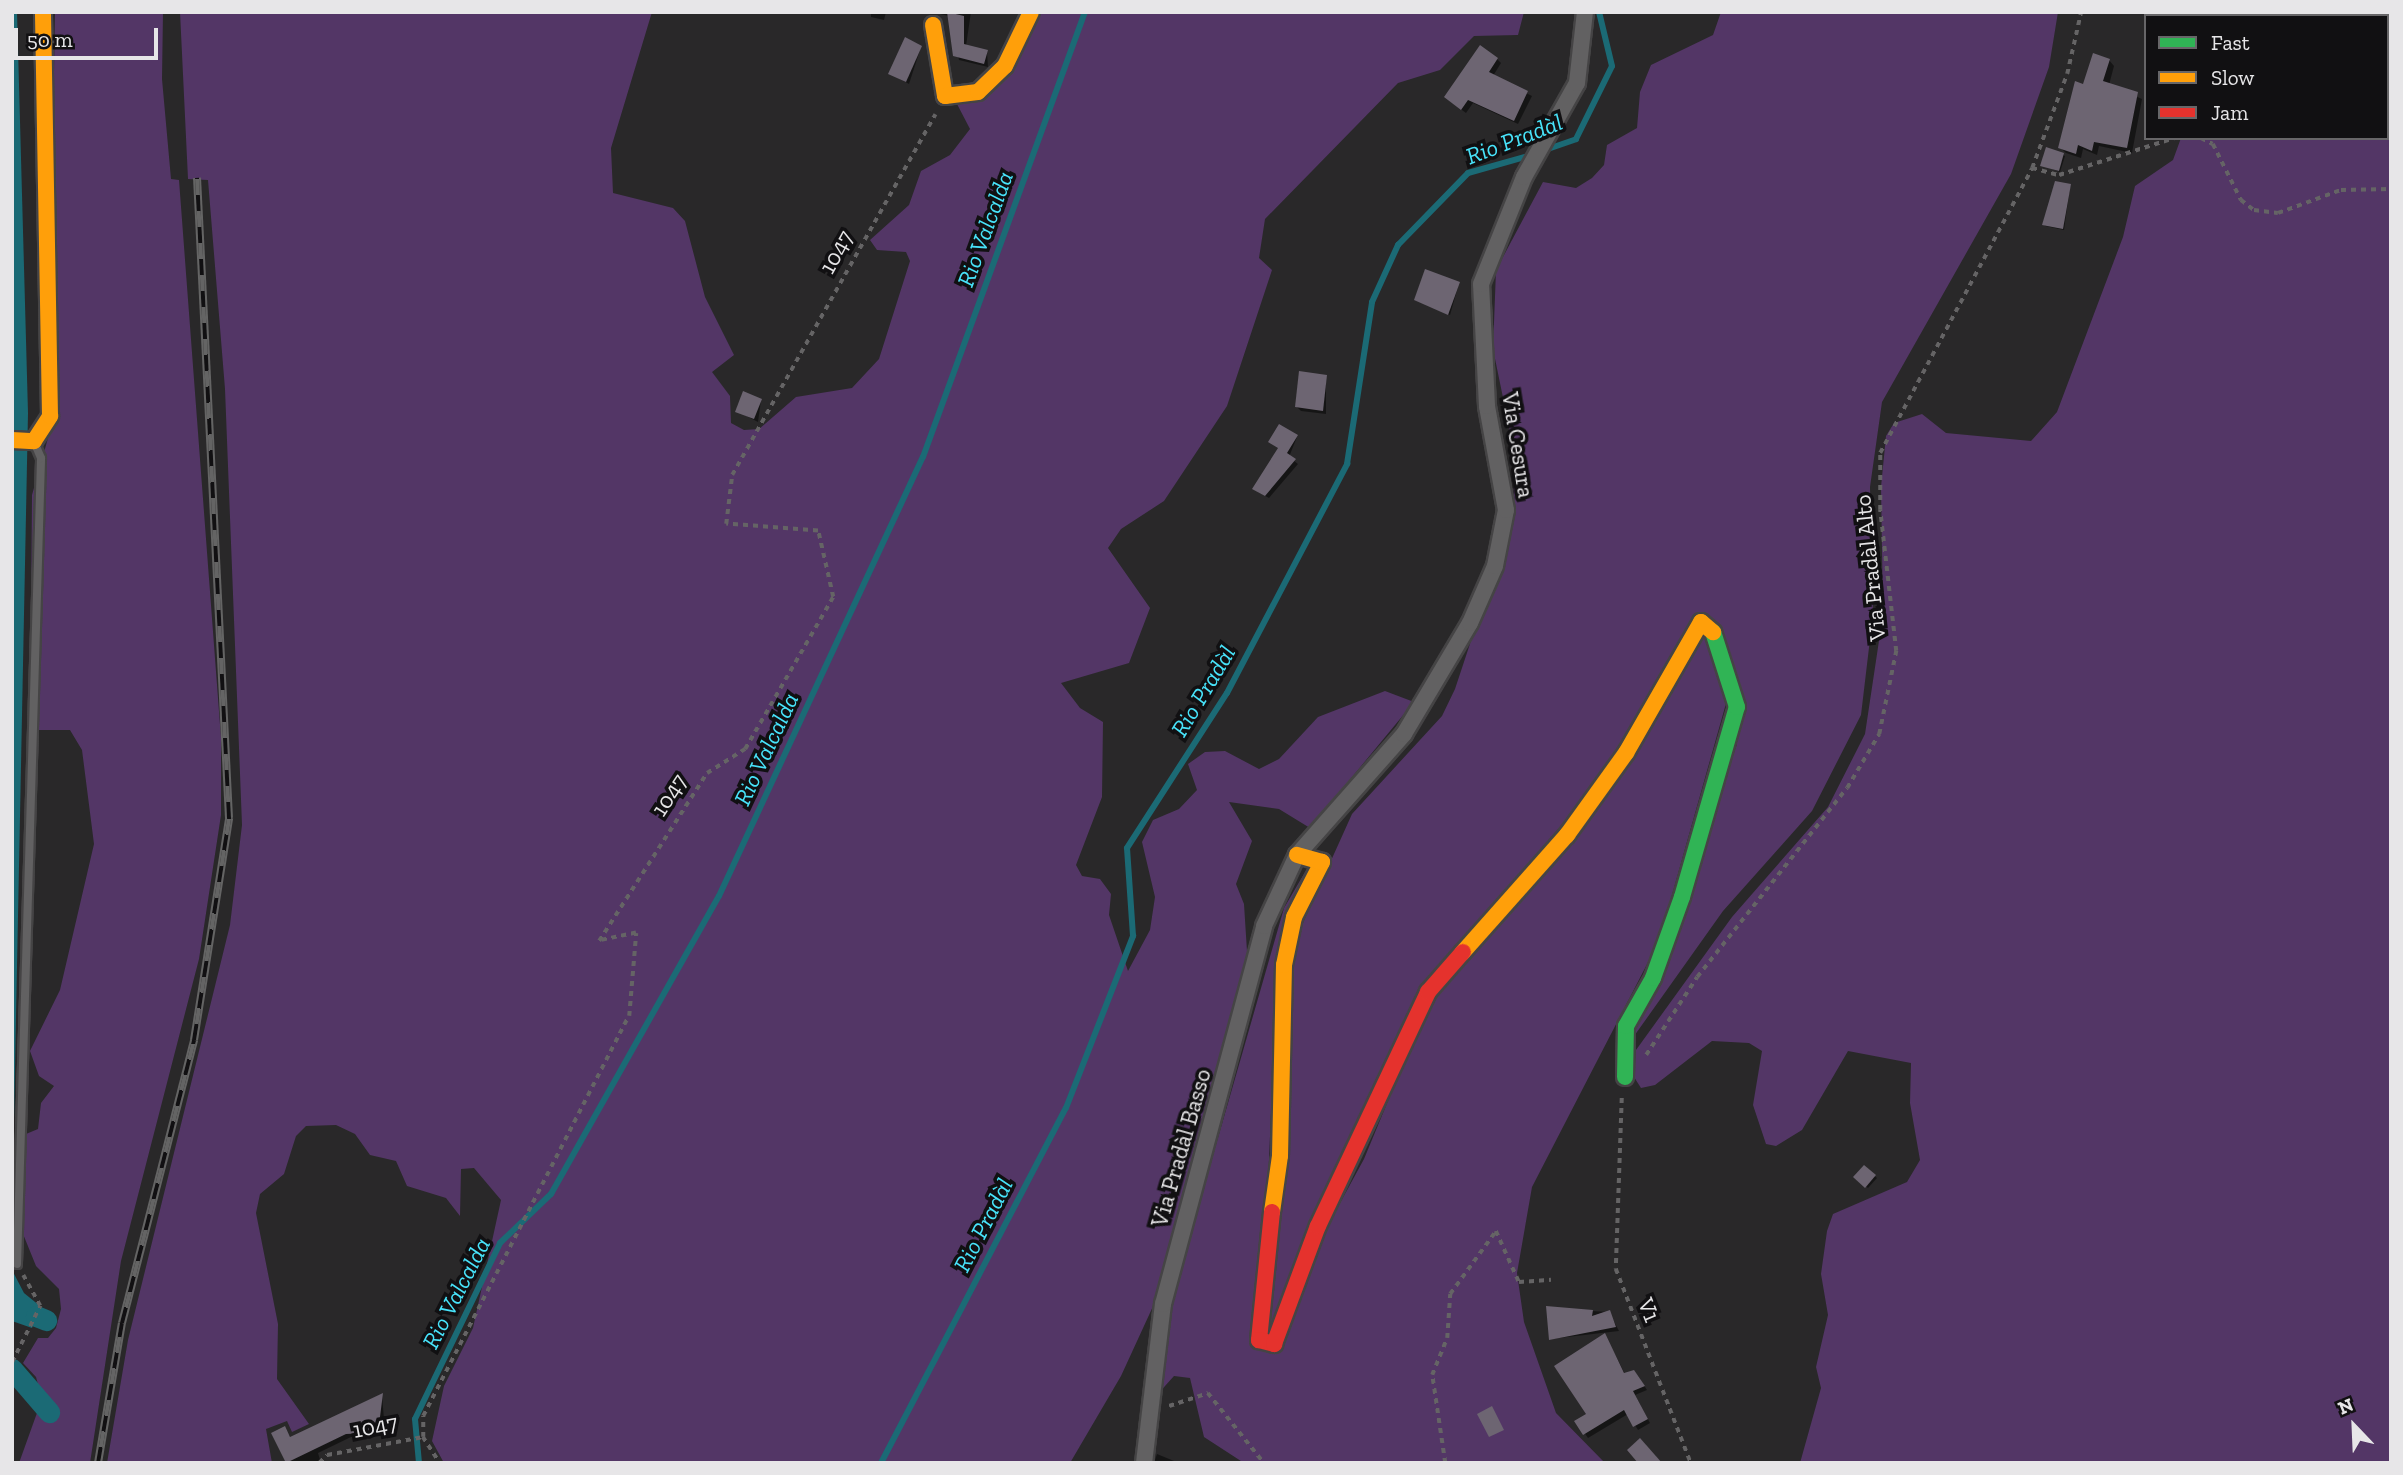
<!DOCTYPE html>
<html>
<head>
<meta charset="utf-8">
<style>
  body { margin:0 }
  #map { position:relative; width:2403px; height:1475px; overflow:hidden; background:#292829; font-family:"Zilla Slab",serif }
  div>[style] { position:absolute }
  .green>* { inset:0; background:#533666 }
  .water>* { inset:0; background:#1b6a75 }
  .shadow>* { inset:0; background:#0007 }
  .stream>* { height:6px; margin:-3px; padding:0 3px; transform-origin:3px; border-radius:3px; background:#1b6a75 }
  .canal>* { height:21px; margin:-10.5px; padding:0 10.5px; transform-origin:10.5px; border-radius:10.5px; background:#1b6a75 }
  .building>* { inset:0; background:#6d6572 }
  .path>* { height:3.5px; margin-top:-1.75px; transform-origin:0; background:repeating-linear-gradient(90deg,#656465 0 5px,transparent 0 10px) }
  .roads { filter:drop-shadow(2px 0 #454445) drop-shadow(-2px 0 #454445) drop-shadow(0 2px #454445) drop-shadow(0 -2px #454445) }
  .lane>* { height:8px; margin:-4px; padding:0 4px; transform-origin:4px; border-radius:4px; background:#626162 }
  .street>* { height:16px; margin:-8px; padding:0 8px; transform-origin:8px; border-radius:8px; background:#626162 }
  .fast>* { height:16px; margin:-8px; padding:0 8px; transform-origin:8px; border-radius:8px; background:#30b455 }
  .slow>* { height:16px; margin:-8px; padding:0 8px; transform-origin:8px; border-radius:8px; background:#ff9f0a }
  .jam>* { height:16px; margin:-8px; padding:0 8px; transform-origin:8px; border-radius:8px; background:#e5322d }
  .rail>* { height:8px; margin-top:-4px; transform-origin:0; background:repeating-linear-gradient(90deg,#111012 0 16px,#646464 0 32px); box-sizing:border-box; border-block:2px solid #646464 }
  span { translate:-50% -50%; white-space:nowrap; text-align:center; line-height:1.15; -webkit-text-stroke:7px #111012; paint-order:stroke }
  .street-label { font-size:23px; color:#e7e6e8 }
  .water-label { font-size:24px; color:#48e3fa; font-style:italic }
  .frame { position:absolute; inset:0; border:14px solid #e7e6e8; pointer-events:none }
  .legend { position:absolute; left:2144px; top:14px; width:245px; height:126px; box-sizing:border-box; background:#111012; border:2px solid #676668; margin:0; padding:9px 12px; list-style:none; font-size:21px; color:#e7e6e8 }
  .legend li { display:flex; align-items:center; gap:14px; height:35px }
  .legend b { width:35px; border:2px solid #676668 }
  .north { position:absolute; left:2319px; top:1391px; width:70px; height:70px; -webkit-text-stroke:5px #111012; paint-order:stroke; rotate:337deg; font-size:19px; font-weight:700; line-height:28px; text-align:center; color:#e7e6e8 }
  .north::after { content:''; display:block; margin:auto; width:24px; height:32px; background:#e7e6e8; clip-path:polygon(50% 0,100% 100%,50% 72%,0 100%) }
  .scale { position:absolute; left:14px; top:28px; width:144px; height:32px; box-sizing:border-box; border:4px solid #e7e6e8; border-top:0; padding-left:9px; font-size:21px; line-height:24px; white-space:nowrap; color:#e7e6e8; -webkit-text-stroke:5px #111012; paint-order:stroke }
</style>
</head>
<body>
<div id="map">
  <div class="green">
    <i style="clip-path:polygon(55px 12px,163px 12px,162px 79px,171px 179px,179px 180px,221px 738px,221px 815px,199px 959px,121px 1261px,90px 1463px,19px 1463px,42px 1399px,36px 1377px,23px 1363px,38px 1338px,48px 1338px,56px 1328px,61px 1309px,59px 1289px,36px 1266px,21px 1229px,26px 1134px,38px 1129px,41px 1103px,54px 1086px,39px 1076px,30px 1051px,60px 990px,94px 844px,82px 750px,70px 730px,30px 730px,32px 495px,48px 438px)"></i>
    <i style="clip-path:polygon(180px 12px,652px 12px,611px 148px,613px 193px,673px 208px,685px 221px,705px 297px,734px 355px,712px 372px,730px 396px,731px 423px,744px 430px,759px 429px,796px 397px,852px 388px,879px 359px,910px 261px,906px 252px,877px 250px,870px 240px,909px 205px,921px 171px,950px 155px,970px 129px,957px 104px,993px 70px,1025px 12px,1524px 12px,1518px 35px,1474px 36px,1440px 70px,1398px 83px,1265px 219px,1259px 258px,1272px 270px,1227px 406px,1164px 501px,1121px 529px,1108px 548px,1150px 608px,1129px 663px,1061px 683px,1080px 708px,1103px 722px,1102px 797px,1076px 865px,1082px 876px,1100px 879px,1111px 894px,1109px 915px,1128px 971px,1150px 930px,1155px 897px,1142px 842px,1153px 820px,1179px 809px,1197px 790px,1188px 764px,1205px 752px,1225px 751px,1259px 769px,1279px 759px,1318px 717px,1385px 691px,1414px 702px,1310px 828px,1279px 809px,1229px 802px,1252px 841px,1236px 884px,1244px 904px,1248px 967px,1155px 1302px,1121px 1376px,1070px 1463px,444px 1463px,432px 1441px,444px 1386px,473px 1328px,501px 1200px,474px 1168px,461px 1169px,460px 1216px,446px 1198px,407px 1186px,396px 1161px,370px 1155px,355px 1134px,336px 1125px,306px 1126px,296px 1136px,284px 1174px,260px 1194px,256px 1213px,278px 1324px,277px 1379px,309px 1424px,292px 1432px,287px 1421px,266px 1429px,272px 1463px,107px 1463px,128px 1340px,230px 925px,242px 825px,225px 389px,208px 180px,188px 179px)"></i>
    <i style="clip-path:polygon(1721px 12px,2058px 12px,2049px 67px,2011px 174px,1882px 402px,1870px 487px,1873px 614px,1861px 715px,1812px 811px,1723px 911px,1632px 1039px,1737px 744px,1712px 620px,1608px 771px,1467px 935px,1273px 1332px,1266px 1313px,1293px 945px,1352px 814px,1442px 716px,1455px 689px,1513px 514px,1515px 456px,1493px 349px,1496px 270px,1543px 182px,1576px 188px,1592px 178px,1604px 165px,1607px 145px,1637px 128px,1640px 92px,1651px 65px,1713px 35px)"></i>
    <i style="clip-path:polygon(2213px 12px,2391px 12px,2391px 1463px,1800px 1463px,1821px 1388px,1816px 1367px,1828px 1315px,1821px 1274px,1827px 1231px,1833px 1214px,1907px 1182px,1920px 1160px,1910px 1103px,1911px 1063px,1848px 1051px,1802px 1130px,1776px 1146px,1766px 1144px,1753px 1105px,1762px 1051px,1749px 1043px,1712px 1041px,1655px 1085px,1641px 1088px,1634px 1077px,1636px 1050px,1732px 917px,1828px 807px,1865px 734px,1883px 614px,1881px 487px,1886px 436px,1894px 423px,1922px 414px,1946px 433px,2031px 441px,2057px 412px,2123px 237px,2135px 186px,2173px 160px,2181px 138px,2387px 138px,2387px 16px)"></i>
    <i style="clip-path:polygon(1705px 630px,1727px 700px,1659px 941px,1532px 1187px,1517px 1273px,1524px 1322px,1556px 1413px,1605px 1463px,1244px 1463px,1204px 1437px,1190px 1378px,1174px 1376px,1156px 1396px,1170px 1305px,1284px 908px,1308px 867px,1275px 1018px,1261px 1348px,1364px 1159px,1426px 1009px)"></i>
  </div>
  <div class="water">
    <i style="clip-path:polygon(12px 12px,17px 12px,28px 413px,12px 1219px)"></i>
    <i style="clip-path:polygon(12px 1270px,24px 1293px,40px 1306px,32px 1328px,12px 1321px)"></i>
  </div>
  <div class="shadow">
    <i style="clip-path:polygon(871px 12px,886px 12px,884px 20px,871px 17px)"></i>
    <i style="clip-path:polygon(930px 12px,971px 12px,966px 46px,987px 52px,988px 67px,959px 60px,949px 16px)"></i>
    <i style="clip-path:polygon(921px 47px,909px 84px,890px 73px)"></i>
    <i style="clip-path:polygon(1497px 59px,1501px 63px,1493px 76px,1532px 96px,1518px 124px,1473px 103px,1466px 113px,1450px 101px)"></i>
    <i style="clip-path:polygon(2109px 60px,2114px 66px,2109px 85px,2142px 99px,2132px 153px,2099px 146px,2097px 155px,2083px 149px,2081px 158px,2066px 153px,2060px 147px,2084px 86px)"></i>
    <i style="clip-path:polygon(2065px 156px,2060px 172px,2042px 165px,2063px 155px)"></i>
    <i style="clip-path:polygon(2070px 186px,2064px 230px,2045px 226px,2044px 224px)"></i>
    <i style="clip-path:polygon(1459px 283px,1450px 315px,1418px 301px)"></i>
    <i style="clip-path:polygon(1326px 376px,1326px 414px,1301px 411px,1297px 407px)"></i>
    <i style="clip-path:polygon(761px 400px,758px 422px,737px 411px)"></i>
    <i style="clip-path:polygon(1297px 437px,1289px 457px,1298px 464px,1269px 498px,1258px 492px)"></i>
    <i style="clip-path:polygon(1864px 1167px,1877px 1178px,1868px 1188px,1856px 1177px)"></i>
    <i style="clip-path:polygon(1592px 1311px,1609px 1312px,1619px 1331px,1550px 1339px)"></i>
    <i style="clip-path:polygon(1605px 1335px,1625px 1374px,1638px 1376px,1647px 1390px,1635px 1395px,1650px 1423px,1638px 1430px,1628px 1414px,1588px 1438px,1577px 1422px,1588px 1415px)"></i>
    <i style="clip-path:polygon(382px 1395px,384px 1419px,393px 1423px,393px 1435px,351px 1437px,318px 1453px,321px 1463px,287px 1463px,273px 1433px,284px 1428px,291px 1438px)"></i>
    <i style="clip-path:polygon(1157px 1454px,1179px 1463px,1154px 1463px)"></i>
  </div>
  <div class="stream">
    <i style="left:1542px;top:151px;width:36px;rotate:-19deg"></i>
    <i style="left:1576px;top:139px;width:81px;rotate:-63.7deg"></i>
    <i style="left:1612px;top:66px;width:56px;rotate:-103.5deg"></i>
    <i style="left:419px;top:1463px;width:44px;rotate:-95.2deg"></i>
    <i style="left:415px;top:1419px;width:195px;rotate:-64.2deg"></i>
    <i style="left:500px;top:1243px;width:71px;rotate:-43.9deg"></i>
    <i style="left:551px;top:1194px;width:342px;rotate:-60.6deg"></i>
    <i style="left:719px;top:896px;width:484px;rotate:-65.1deg"></i>
    <i style="left:923px;top:457px;width:474px;rotate:-70deg"></i>
    <i style="left:881px;top:1463px;width:400px;rotate:-62.5deg"></i>
    <i style="left:1066px;top:1108px;width:185px;rotate:-68.7deg"></i>
    <i style="left:1133px;top:936px;width:88px;rotate:-93.9deg"></i>
    <i style="left:1127px;top:848px;width:184px;rotate:-57.2deg"></i>
    <i style="left:1227px;top:693px;width:259px;rotate:-62.3deg"></i>
    <i style="left:1347px;top:464px;width:164px;rotate:-81.2deg"></i>
    <i style="left:1372px;top:302px;width:63px;rotate:-65.5deg"></i>
    <i style="left:1398px;top:245px;width:100px;rotate:-45.8deg"></i>
    <i style="left:1468px;top:173px;width:66px;rotate:-15.7deg"></i>
  </div>
  <div class="canal">
    <i style="left:36px;top:1316px;width:11px;rotate:22deg"></i>
    <i style="left:12px;top:1369px;width:57px;rotate:49.3deg"></i>
  </div>
  <div class="building">
    <i style="clip-path:polygon(947px 12px,964px 16px,964px 44px,988px 50px,984px 64px,953px 56px)"></i>
    <i style="clip-path:polygon(905px 37px,922px 46px,906px 82px,888px 74px)"></i>
    <i style="clip-path:polygon(1480px 45px,1498px 58px,1489px 72px,1528px 91px,1514px 121px,1468px 100px,1461px 110px,1444px 97px)"></i>
    <i style="clip-path:polygon(2093px 53px,2110px 59px,2103px 81px,2138px 92px,2127px 148px,2094px 142px,2092px 151px,2078px 145px,2076px 154px,2058px 148px,2075px 81px,2083px 84px)"></i>
    <i style="clip-path:polygon(2046px 147px,2064px 153px,2059px 171px,2040px 166px)"></i>
    <i style="clip-path:polygon(2055px 181px,2071px 184px,2063px 229px,2042px 225px)"></i>
    <i style="clip-path:polygon(1425px 269px,1460px 282px,1448px 315px,1414px 300px)"></i>
    <i style="clip-path:polygon(1299px 371px,1327px 375px,1323px 411px,1295px 407px)"></i>
    <i style="clip-path:polygon(743px 391px,762px 399px,754px 419px,735px 412px)"></i>
    <i style="clip-path:polygon(1279px 424px,1298px 435px,1287px 453px,1296px 459px,1265px 496px,1252px 489px,1278px 448px,1268px 442px)"></i>
    <i style="clip-path:polygon(1864px 1165px,1876px 1175px,1865px 1188px,1853px 1177px)"></i>
    <i style="clip-path:polygon(1546px 1306px,1593px 1310px,1592px 1316px,1610px 1310px,1616px 1327px,1549px 1340px)"></i>
    <i style="clip-path:polygon(1605px 1333px,1624px 1373px,1634px 1370px,1645px 1386px,1633px 1391px,1648px 1419px,1633px 1427px,1624px 1410px,1583px 1435px,1574px 1421px,1586px 1414px,1554px 1366px)"></i>
    <i style="clip-path:polygon(383px 1393px,380px 1417px,390px 1417px,390px 1432px,346px 1434px,286px 1463px,271px 1433px,285px 1426px,290px 1437px)"></i>
    <i style="clip-path:polygon(1492px 1406px,1504px 1430px,1489px 1437px,1477px 1414px)"></i>
    <i style="clip-path:polygon(1640px 1438px,1662px 1463px,1638px 1463px,1627px 1450px)"></i>
  </div>
  <div class="path">
    <i style="left:2201px;top:138px;width:13px;rotate:27deg"></i>
    <i style="left:2213px;top:144px;width:63px;rotate:63.4deg"></i>
    <i style="left:2241px;top:200px;width:16px;rotate:38deg"></i>
    <i style="left:2254px;top:210px;width:24px;rotate:7deg"></i>
    <i style="left:2278px;top:213px;width:67px;rotate:-20.1deg"></i>
    <i style="left:2341px;top:190px;width:50px;rotate:-1.1deg"></i>
    <i style="left:2032px;top:168px;width:28px;rotate:15deg"></i>
    <i style="left:2059px;top:175px;width:121px;rotate:-17.8deg"></i>
    <i style="left:1646px;top:1055px;width:93px;rotate:-56.8deg"></i>
    <i style="left:1697px;top:977px;width:241px;rotate:-51.6deg"></i>
    <i style="left:1847px;top:788px;width:63px;rotate:-59.3deg"></i>
    <i style="left:1879px;top:734px;width:85px;rotate:-78.4deg"></i>
    <i style="left:1896px;top:651px;width:142px;rotate:-96.5deg"></i>
    <i style="left:1880px;top:510px;width:57px;rotate:-90deg"></i>
    <i style="left:1880px;top:453px;width:323px;rotate:-61.9deg"></i>
    <i style="left:2032px;top:168px;width:100px;rotate:-69.6deg"></i>
    <i style="left:2067px;top:74px;width:64px;rotate:-77.3deg"></i>
    <i style="left:1622px;top:1098px;width:171px;rotate:92deg"></i>
    <i style="left:1616px;top:1269px;width:208px;rotate:68.9deg"></i>
    <i style="left:12px;top:1362px;width:63px;rotate:-63.4deg"></i>
    <i style="left:40px;top:1306px;width:35px;rotate:-119deg"></i>
    <i style="left:1169px;top:1406px;width:41px;rotate:-18.4deg"></i>
    <i style="left:1208px;top:1393px;width:90px;rotate:51.3deg"></i>
    <i style="left:423px;top:1437px;width:21px;rotate:-90deg"></i>
    <i style="left:423px;top:1416px;width:450px;rotate:-62.8deg"></i>
    <i style="left:629px;top:1016px;width:83px;rotate:-85.2deg"></i>
    <i style="left:636px;top:933px;width:38px;rotate:168deg"></i>
    <i style="left:599px;top:941px;width:200px;rotate:-57.3deg"></i>
    <i style="left:707px;top:773px;width:45px;rotate:-32.3deg"></i>
    <i style="left:745px;top:749px;width:176px;rotate:-59.9deg"></i>
    <i style="left:833px;top:597px;width:68px;rotate:-102.8deg"></i>
    <i style="left:818px;top:531px;width:92px;rotate:-175.6deg"></i>
    <i style="left:726px;top:524px;width:49px;rotate:-83deg"></i>
    <i style="left:732px;top:475px;width:414px;rotate:-60.6deg"></i>
    <i style="left:423px;top:1437px;width:31px;rotate:57deg"></i>
    <i style="left:319px;top:1463px;width:11px;rotate:-45deg"></i>
    <i style="left:327px;top:1455px;width:98px;rotate:-10.6deg"></i>
    <i style="left:1445px;top:1463px;width:89px;rotate:-98.4deg"></i>
    <i style="left:1432px;top:1375px;width:40px;rotate:-68deg"></i>
    <i style="left:1447px;top:1338px;width:44px;rotate:-86.1deg"></i>
    <i style="left:1450px;top:1294px;width:78px;rotate:-53.9deg"></i>
    <i style="left:1496px;top:1231px;width:56px;rotate:65.7deg"></i>
    <i style="left:1519px;top:1282px;width:32px;rotate:-4deg"></i>
  </div>
  <div class="roads">
    <div class="lane">
      <i style="left:17px;top:1264px;width:806px;rotate:-88.29deg"></i>
      <i style="left:41px;top:458px;width:15px;rotate:-113deg"></i>
    </div>
    <div class="street">
      <i style="left:1144px;top:1463px;width:160px;rotate:-83.2deg"></i>
      <i style="left:1163px;top:1304px;width:391px;rotate:-75deg"></i>
      <i style="left:1264px;top:926px;width:78px;rotate:-65.1deg"></i>
      <i style="left:1297px;top:855px;width:162px;rotate:-48.5deg"></i>
      <i style="left:1404px;top:734px;width:129px;rotate:-59.3deg"></i>
      <i style="left:1470px;top:623px;width:62px;rotate:-66.3deg"></i>
      <i style="left:1495px;top:566px;width:57px;rotate:-78.9deg"></i>
      <i style="left:1506px;top:510px;width:106px;rotate:-100.4deg"></i>
      <i style="left:1487px;top:406px;width:122px;rotate:-92.8deg"></i>
      <i style="left:1481px;top:284px;width:115px;rotate:-68.1deg"></i>
      <i style="left:1524px;top:177px;width:108px;rotate:-60.6deg"></i>
      <i style="left:1577px;top:83px;width:71px;rotate:-83.6deg"></i>
    </div>
    <div class="fast">
      <i style="left:1625px;top:1077px;width:51px;rotate:-88.9deg"></i>
      <i style="left:1626px;top:1026px;width:55px;rotate:-60.6deg"></i>
      <i style="left:1653px;top:978px;width:86px;rotate:-70.3deg"></i>
      <i style="left:1682px;top:897px;width:198px;rotate:-73.9deg"></i>
      <i style="left:1737px;top:707px;width:79px;rotate:-107.7deg"></i>
    </div>
    <div class="slow">
      <i style="left:933px;top:25px;width:72px;rotate:80.4deg"></i>
      <i style="left:945px;top:96px;width:33px;rotate:-7deg"></i>
      <i style="left:978px;top:92px;width:37px;rotate:-44deg"></i>
      <i style="left:1005px;top:66px;width:60px;rotate:-64.3deg"></i>
      <i style="left:12px;top:440px;width:22px;rotate:3deg"></i>
      <i style="left:34px;top:441px;width:30px;rotate:-57deg"></i>
      <i style="left:50px;top:416px;width:404px;rotate:-91deg"></i>
      <i style="left:1463px;top:952px;width:157px;rotate:-48.4deg"></i>
      <i style="left:1567px;top:835px;width:101px;rotate:-54.3deg"></i>
      <i style="left:1626px;top:753px;width:151px;rotate:-60.2deg"></i>
      <i style="left:1701px;top:622px;width:16px;rotate:40deg"></i>
      <i style="left:1272px;top:1212px;width:57px;rotate:-81.9deg"></i>
      <i style="left:1280px;top:1156px;width:191px;rotate:-88.8deg"></i>
      <i style="left:1284px;top:965px;width:49px;rotate:-78.2deg"></i>
      <i style="left:1294px;top:917px;width:62px;rotate:-63deg"></i>
      <i style="left:1322px;top:862px;width:26px;rotate:-164deg"></i>
    </div>
    <div class="jam">
      <i style="left:1272px;top:1212px;width:129px;rotate:95.8deg"></i>
      <i style="left:1259px;top:1340px;width:16px;rotate:15deg"></i>
      <i style="left:1274px;top:1344px;width:126px;rotate:-69.6deg"></i>
      <i style="left:1318px;top:1226px;width:259px;rotate:-64.8deg"></i>
      <i style="left:1428px;top:992px;width:53px;rotate:-48.8deg"></i>
    </div>
  </div>
  <div class="rail">
    <i style="left:98px;top:1463px;width:142px;rotate:-80.3deg"></i>
    <i style="left:122px;top:1323px;width:292px;rotate:-75.7deg"></i>
    <i style="left:194px;top:1040px;width:225px;rotate:-81deg"></i>
    <i style="left:229px;top:818px;width:641px;rotate:-92.86deg"></i>
  </div>
  <div class="street-label">
    <span style="left:836px;top:252px;rotate:-61deg">1047</span>
    <span style="left:1518px;top:445px;rotate:81deg">Via Cesura</span>
    <span style="left:1870px;top:568px;rotate:-96deg">Via Pradàl Alto</span>
    <span style="left:669px;top:795px;rotate:-57deg">1047</span>
    <span style="left:1181px;top:1148px;rotate:-74deg">Via Pradàl Basso</span>
    <span style="left:1649px;top:1310px;rotate:68deg">V1</span>
    <span style="left:375px;top:1426px;rotate:-11deg">1047</span>
  </div>
  <div class="water-label">
    <span style="left:1514px;top:139px;rotate:-21deg">Rio Pradàl</span>
    <span style="left:985px;top:229px;rotate:-70deg">Rio Valcalda</span>
    <span style="left:1203px;top:691px;rotate:-59deg">Rio Pradàl</span>
    <span style="left:766px;top:749px;rotate:-65deg">Rio Valcalda</span>
    <span style="left:983px;top:1225px;rotate:-63deg">Rio Pradàl</span>
    <span style="left:456px;top:1293px;rotate:-63deg">Rio Valcalda</span>
  </div>
  <div class="frame"></div>
  <ul class="legend">
  <li><b style="height:9px;background:#30b455"></b>Fast</li>
  <li><b style="height:9px;background:#ff9f0a"></b>Slow</li>
  <li><b style="height:9px;background:#e5322d"></b>Jam</li>
  </ul>
  <div class="north">N</div>
  <div class="scale">50 m</div>
</div>
</body>
</html>
